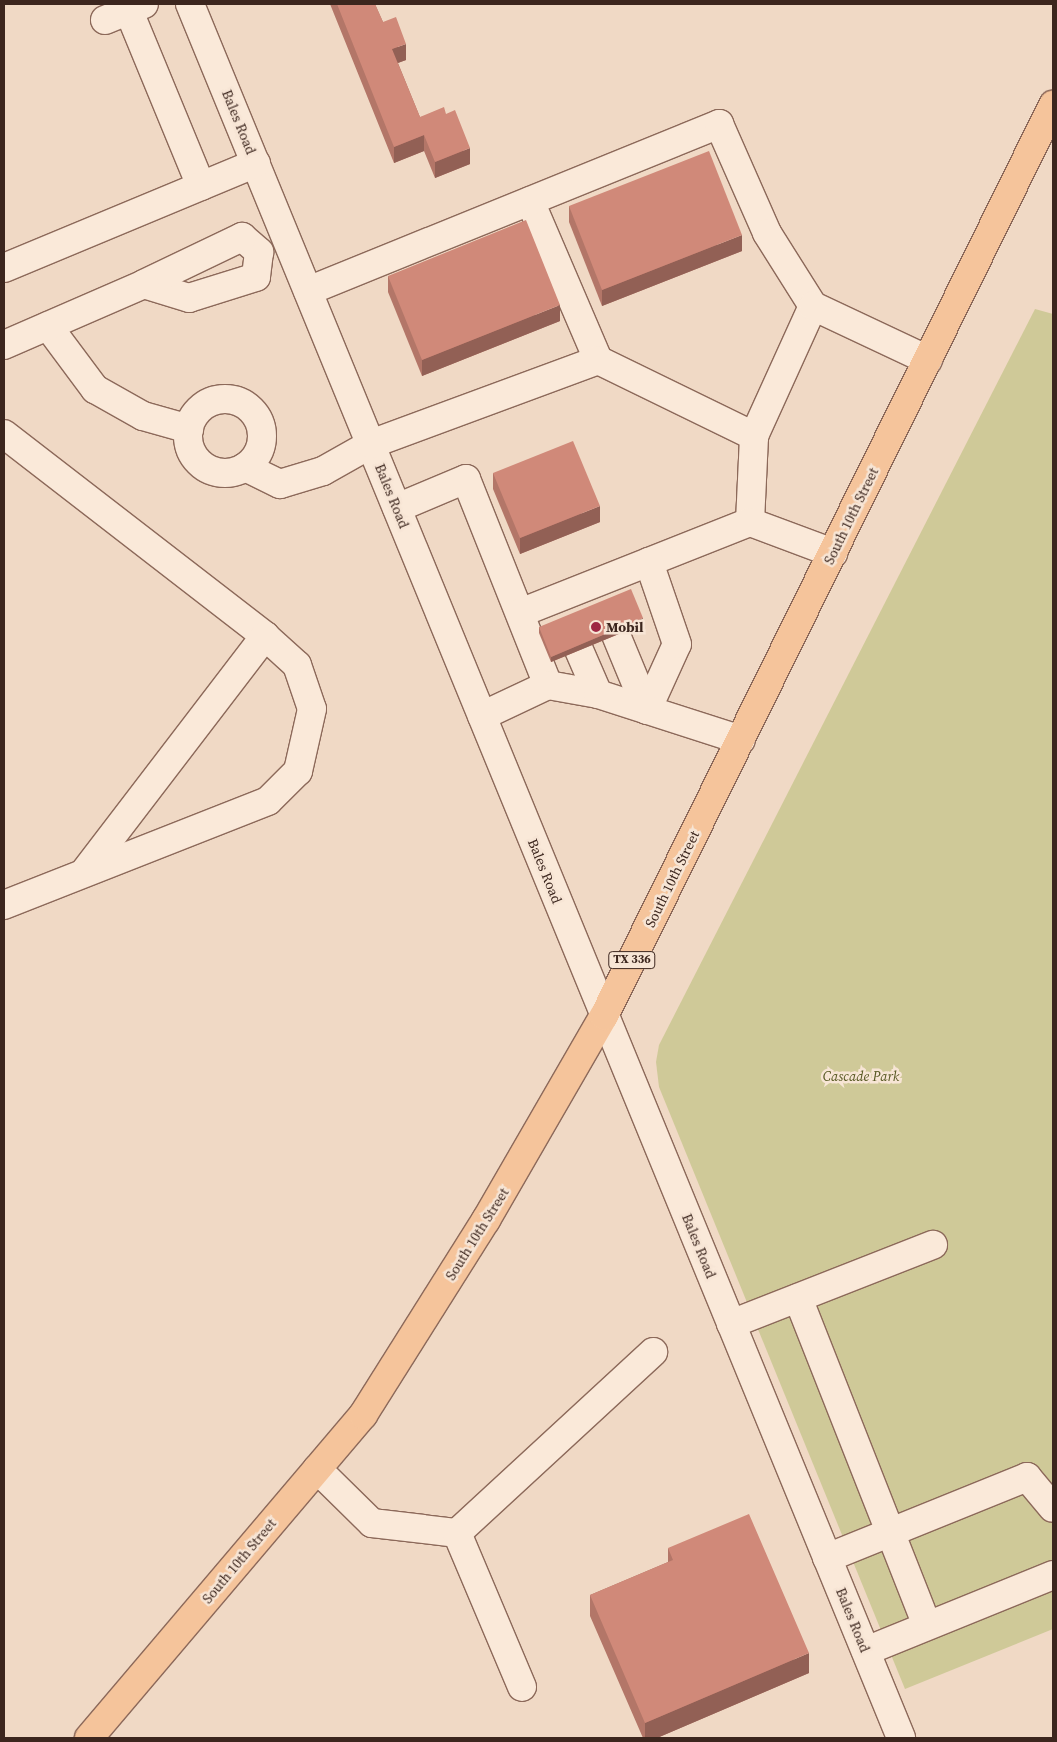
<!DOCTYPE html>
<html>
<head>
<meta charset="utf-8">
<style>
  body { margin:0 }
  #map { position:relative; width:1057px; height:1742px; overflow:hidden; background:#f0d9c5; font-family:"Source Serif 4",serif }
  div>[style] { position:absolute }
  .green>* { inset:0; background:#cfc998 }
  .roads { filter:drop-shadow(1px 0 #8c695a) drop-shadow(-1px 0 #8c695a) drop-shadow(0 1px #8c695a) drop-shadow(0 -1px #8c695a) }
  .minor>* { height:28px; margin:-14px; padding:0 14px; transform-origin:14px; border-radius:14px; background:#fae9d9 }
  .minor>.ring { margin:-14px; padding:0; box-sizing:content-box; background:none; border:28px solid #fae9d9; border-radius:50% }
  .major>* { height:28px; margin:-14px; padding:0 14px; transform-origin:14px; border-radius:14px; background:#f5c49b }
  .wall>* { inset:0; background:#b37668 }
  .shaded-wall>* { inset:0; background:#926055 }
  .building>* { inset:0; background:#d08979 }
  .dots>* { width:14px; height:14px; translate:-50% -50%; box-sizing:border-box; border:2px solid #f7e5d5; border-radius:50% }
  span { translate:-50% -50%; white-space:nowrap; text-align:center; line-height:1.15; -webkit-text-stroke:5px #f7e5d5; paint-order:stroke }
  .shield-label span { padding:1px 4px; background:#f7e5d5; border:1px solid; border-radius:4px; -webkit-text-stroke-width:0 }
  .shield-label { font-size:12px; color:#3c261e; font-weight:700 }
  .street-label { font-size:14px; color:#3c261e }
  .poi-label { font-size:14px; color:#3c261e; font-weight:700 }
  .left { translate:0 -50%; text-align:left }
  .park-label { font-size:14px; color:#585924; font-style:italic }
  .frame { position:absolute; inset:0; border:5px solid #3c261e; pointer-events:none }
</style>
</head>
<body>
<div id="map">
  <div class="green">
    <i style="clip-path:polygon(1035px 309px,1053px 314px,1053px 1629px,905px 1689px,659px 1087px,656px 1062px,659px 1045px)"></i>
  </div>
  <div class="roads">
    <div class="minor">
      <i style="left:126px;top:4px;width:197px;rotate:67.6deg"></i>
      <i style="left:190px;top:4px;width:1874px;rotate:67.7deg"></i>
      <i style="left:105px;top:20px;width:42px;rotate:-22.3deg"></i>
      <i style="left:530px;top:201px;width:173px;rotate:66.8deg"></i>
      <i style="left:242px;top:237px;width:23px;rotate:41deg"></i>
      <i style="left:259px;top:252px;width:25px;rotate:97deg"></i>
      <i style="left:256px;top:277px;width:70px;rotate:162.6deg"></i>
      <i style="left:189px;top:298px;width:47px;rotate:-162.7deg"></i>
      <i style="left:144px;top:284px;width:109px;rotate:-25.6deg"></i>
      <i style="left:4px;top:268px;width:273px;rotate:-22.6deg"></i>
      <i style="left:308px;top:291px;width:444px;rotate:-22.1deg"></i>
      <i style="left:719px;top:124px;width:119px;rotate:66.2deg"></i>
      <i style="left:767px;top:233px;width:86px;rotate:57.8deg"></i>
      <i style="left:48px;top:326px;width:79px;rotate:53.3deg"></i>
      <i style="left:95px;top:389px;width:55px;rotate:29.4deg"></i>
      <i style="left:143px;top:416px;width:48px;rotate:15.8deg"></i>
      <i style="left:4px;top:345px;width:153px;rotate:-23.5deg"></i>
      <i class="ring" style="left:188px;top:399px;width:46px;height:46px"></i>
      <i style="left:4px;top:434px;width:330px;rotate:37.7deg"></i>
      <i style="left:265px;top:636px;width:43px;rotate:42.2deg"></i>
      <i style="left:297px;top:665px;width:46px;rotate:71.2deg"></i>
      <i style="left:312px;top:709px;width:64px;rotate:102.7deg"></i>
      <i style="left:298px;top:771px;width:42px;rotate:135deg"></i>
      <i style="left:268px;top:801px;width:284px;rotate:158.5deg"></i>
      <i style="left:245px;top:467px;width:39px;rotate:26deg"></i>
      <i style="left:280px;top:484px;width:45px;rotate:-16.8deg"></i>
      <i style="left:323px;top:471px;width:55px;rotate:-29.4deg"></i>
      <i style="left:371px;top:444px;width:242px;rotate:-20.3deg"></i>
      <i style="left:598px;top:360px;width:174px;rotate:26deg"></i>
      <i style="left:397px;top:508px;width:75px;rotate:-22.8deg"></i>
      <i style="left:466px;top:479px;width:222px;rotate:68.3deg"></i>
      <i style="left:750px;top:522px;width:86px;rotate:-87.3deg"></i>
      <i style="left:754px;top:436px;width:143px;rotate:-65.6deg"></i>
      <i style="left:813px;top:306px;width:127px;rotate:25.2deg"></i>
      <i style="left:520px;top:613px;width:247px;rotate:-21.6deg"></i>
      <i style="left:750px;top:522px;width:89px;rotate:20.5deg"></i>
      <i style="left:616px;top:635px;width:81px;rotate:67.5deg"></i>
      <i style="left:579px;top:650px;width:48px;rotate:66.6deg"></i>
      <i style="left:647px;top:710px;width:72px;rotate:-65.6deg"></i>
      <i style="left:677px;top:644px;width:87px;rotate:-108.9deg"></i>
      <i style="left:482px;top:716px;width:73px;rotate:-25.2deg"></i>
      <i style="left:548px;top:685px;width:51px;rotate:10.2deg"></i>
      <i style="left:598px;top:694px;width:150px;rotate:17.8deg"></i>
      <i style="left:86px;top:870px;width:295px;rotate:-52.6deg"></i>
      <i style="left:798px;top:1298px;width:352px;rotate:68.5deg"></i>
      <i style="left:731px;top:1324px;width:217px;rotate:-21.4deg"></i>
      <i style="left:317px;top:1469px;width:77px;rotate:44.5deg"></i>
      <i style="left:372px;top:1523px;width:86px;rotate:6.7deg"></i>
      <i style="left:457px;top:1533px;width:267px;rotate:-42.7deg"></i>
      <i style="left:457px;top:1533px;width:167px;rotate:67.1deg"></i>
      <i style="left:827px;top:1558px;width:216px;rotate:-22deg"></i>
      <i style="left:1027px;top:1477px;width:40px;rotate:50deg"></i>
      <i style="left:866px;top:1651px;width:202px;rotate:-22.1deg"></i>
    </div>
    <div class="major">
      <i style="left:89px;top:1738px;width:424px;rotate:-49.7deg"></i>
      <i style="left:363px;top:1415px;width:231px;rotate:-57.8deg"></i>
      <i style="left:486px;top:1220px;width:236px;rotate:-60deg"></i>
      <i style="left:604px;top:1016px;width:1016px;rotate:-63.76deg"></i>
    </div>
  </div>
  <div class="wall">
    <i style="clip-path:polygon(330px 4px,375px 4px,383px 22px,406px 60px,398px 63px,420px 117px,446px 114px,470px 164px,435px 178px,424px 151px,394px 163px)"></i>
    <i style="clip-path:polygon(569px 206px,742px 251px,602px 306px,569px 222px)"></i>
    <i style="clip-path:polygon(388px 276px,560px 321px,422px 376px,388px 292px)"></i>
    <i style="clip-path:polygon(493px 473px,600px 522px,520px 554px,493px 489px)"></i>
    <i style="clip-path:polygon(643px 624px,551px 662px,539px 633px,539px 627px)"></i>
    <i style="clip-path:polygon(668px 1548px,809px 1673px,657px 1738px,643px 1738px,590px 1616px,590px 1595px,668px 1562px)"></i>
  </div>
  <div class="shaded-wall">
    <i style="clip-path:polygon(406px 44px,406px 60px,392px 65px,392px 49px)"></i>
    <i style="clip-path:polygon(424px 135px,424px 151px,394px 163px,394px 147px)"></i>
    <i style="clip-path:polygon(470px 148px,470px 164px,435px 178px,435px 162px)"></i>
    <i style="clip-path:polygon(742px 235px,742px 251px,602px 306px,602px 290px)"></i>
    <i style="clip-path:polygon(560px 305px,560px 321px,422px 376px,422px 360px)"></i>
    <i style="clip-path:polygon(600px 506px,600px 522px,520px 554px,520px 538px)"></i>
    <i style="clip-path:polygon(643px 618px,643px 624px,551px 662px,551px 657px)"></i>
    <i style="clip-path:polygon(809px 1653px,809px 1673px,657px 1738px,645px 1738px,645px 1723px)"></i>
  </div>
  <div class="building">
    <i style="clip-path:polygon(337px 4px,375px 4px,383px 22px,396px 17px,406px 44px,392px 49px,420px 117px,444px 107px,446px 114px,455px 110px,470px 148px,435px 162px,424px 135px,394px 147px)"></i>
    <i style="clip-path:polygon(709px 151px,742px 235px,602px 290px,569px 206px)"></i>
    <i style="clip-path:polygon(526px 220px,560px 305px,422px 360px,388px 276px)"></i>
    <i style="clip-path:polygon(573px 441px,600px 506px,520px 538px,493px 473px)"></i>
    <i style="clip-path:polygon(631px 589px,643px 618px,551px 657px,539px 627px)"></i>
    <i style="clip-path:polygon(749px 1514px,809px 1653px,645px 1723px,590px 1595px,673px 1560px,668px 1548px)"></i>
  </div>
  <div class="dots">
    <i style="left:596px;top:627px;background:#9e2743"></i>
  </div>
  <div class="shield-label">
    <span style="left:632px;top:960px">TX 336</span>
  </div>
  <div class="street-label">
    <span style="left:239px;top:122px;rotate:68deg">Bales Road</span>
    <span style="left:392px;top:496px;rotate:68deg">Bales Road</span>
    <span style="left:851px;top:516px;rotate:-64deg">South 10th Street</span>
    <span style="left:545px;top:871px;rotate:68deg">Bales Road</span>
    <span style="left:672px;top:879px;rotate:-64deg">South 10th Street</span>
    <span style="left:477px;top:1234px;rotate:-58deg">South 10th Street</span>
    <span style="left:699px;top:1246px;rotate:68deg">Bales Road</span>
    <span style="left:239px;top:1561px;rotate:-50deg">South 10th Street</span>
    <span style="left:853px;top:1620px;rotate:68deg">Bales Road</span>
  </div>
  <div class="poi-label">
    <span class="left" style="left:606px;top:627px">Mobil</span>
  </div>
  <div class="park-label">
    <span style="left:861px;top:1076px">Cascade Park</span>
  </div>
  <div class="frame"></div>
</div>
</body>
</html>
